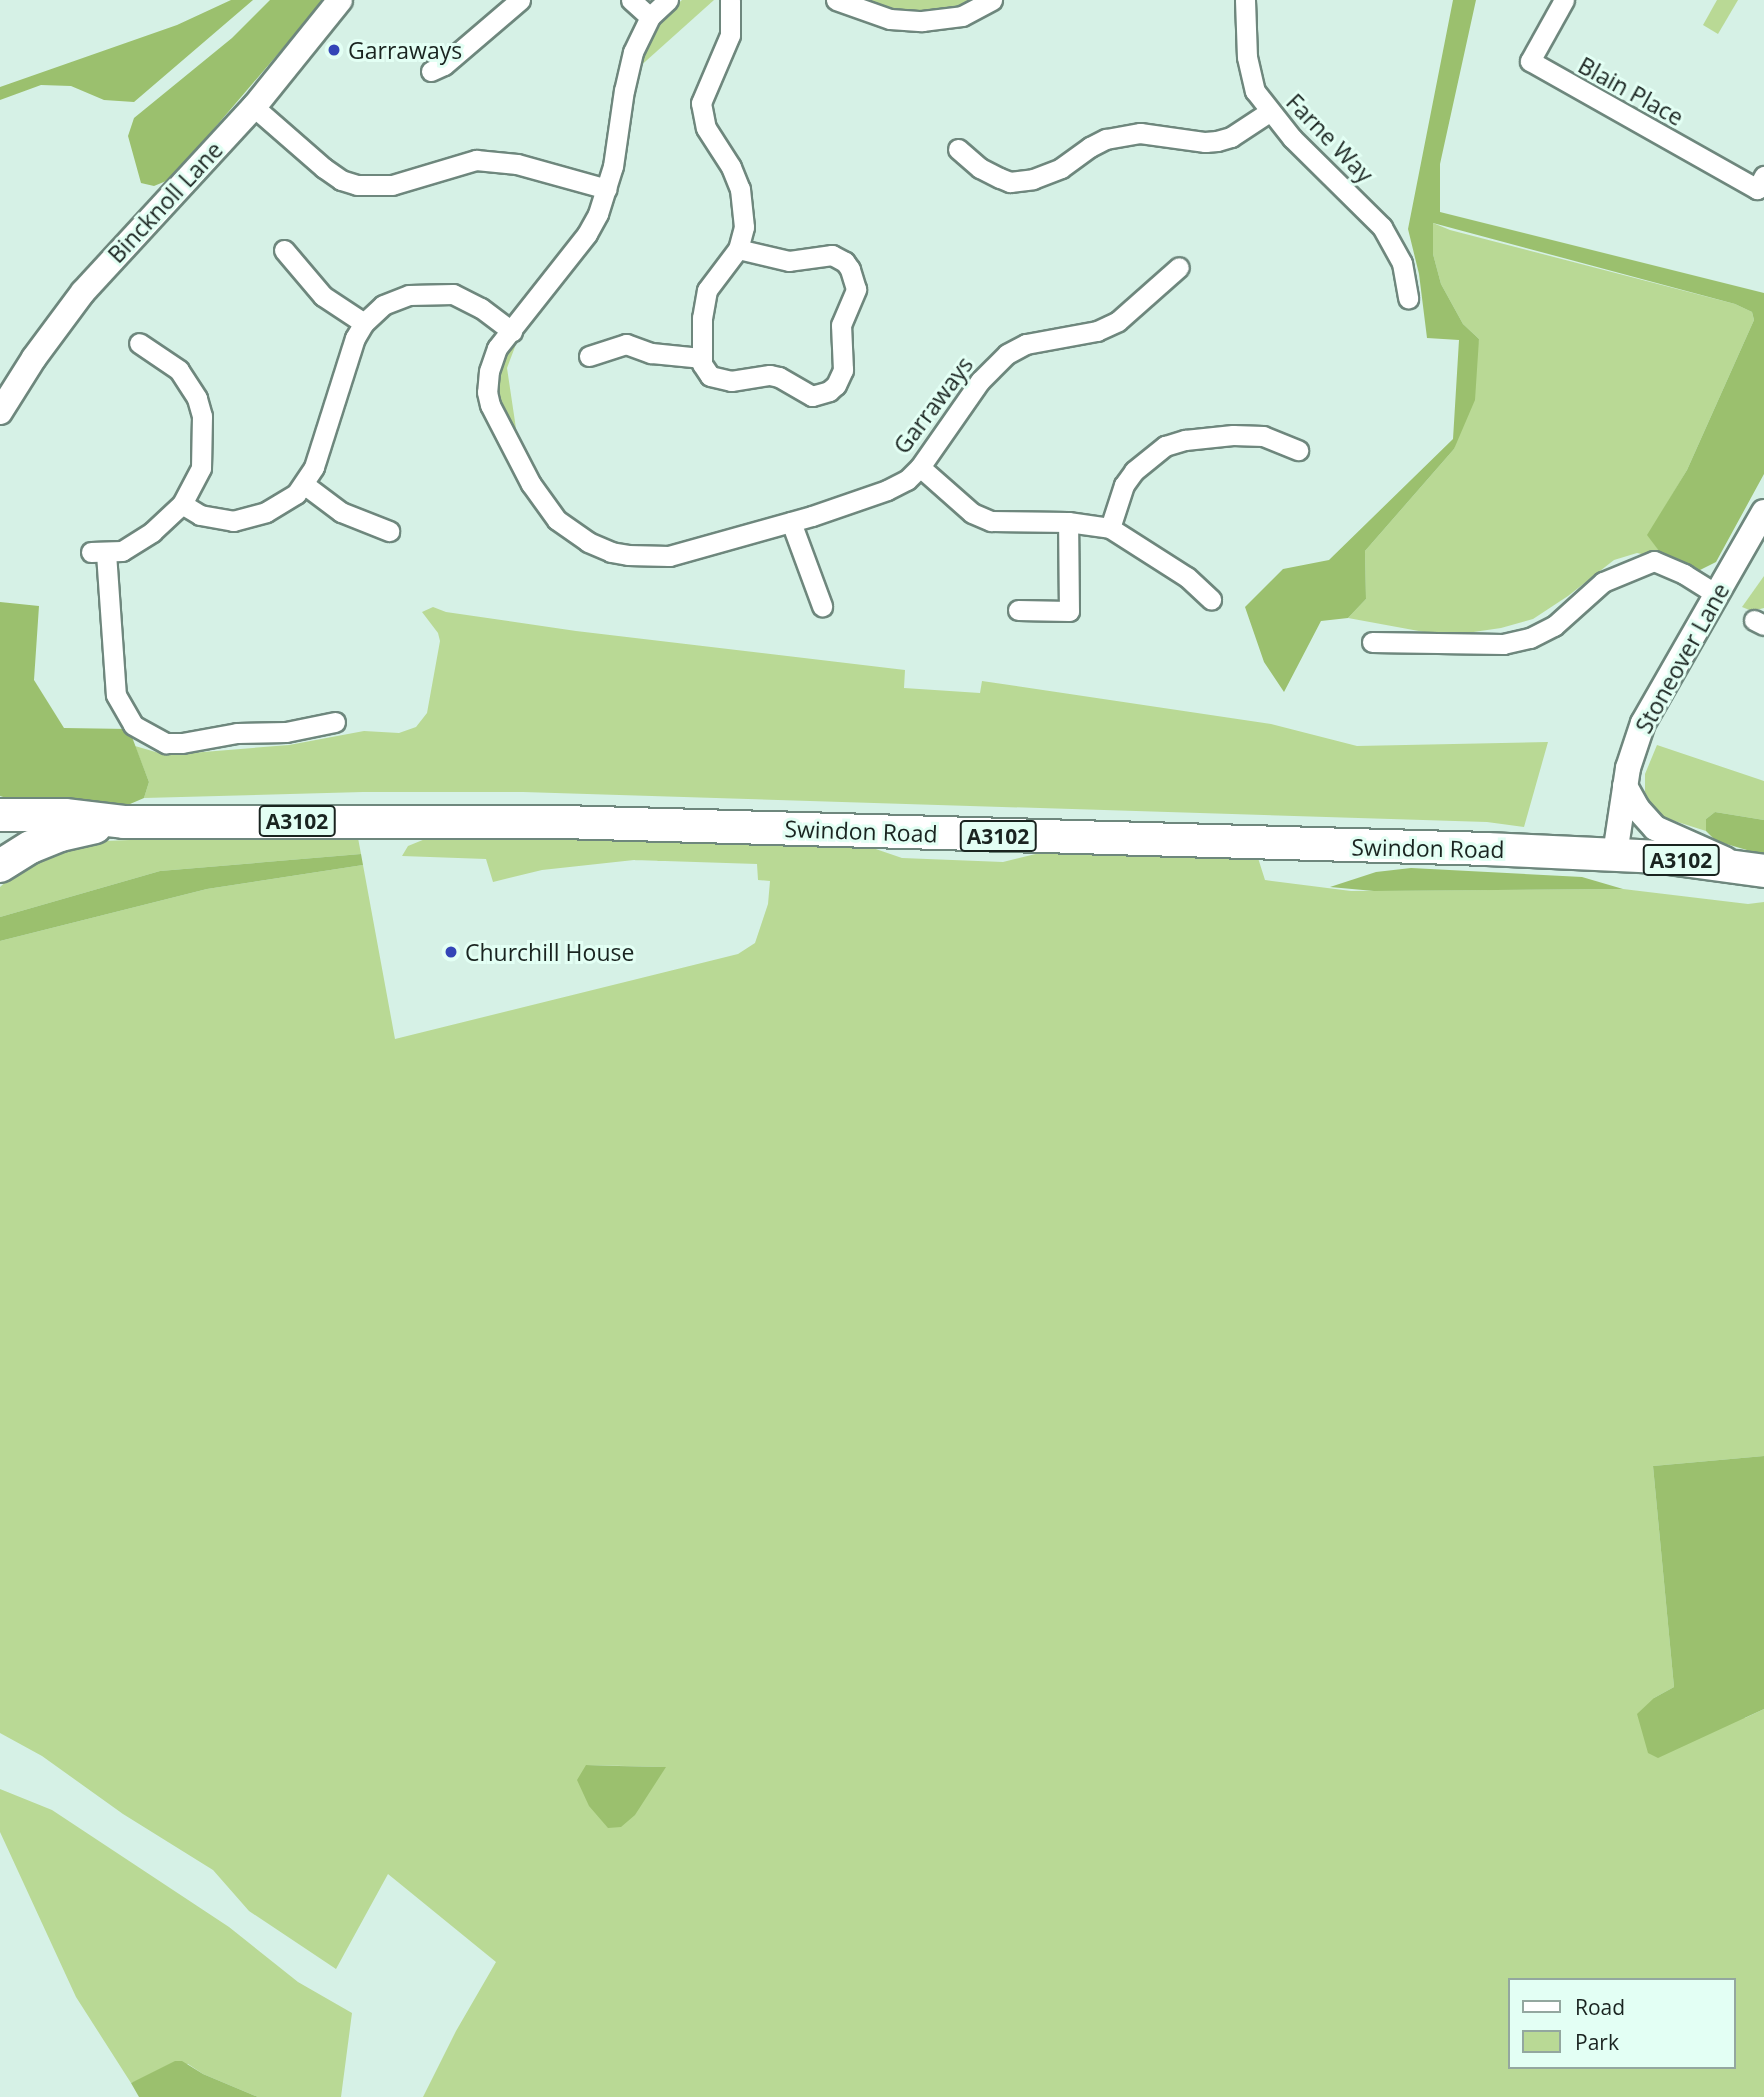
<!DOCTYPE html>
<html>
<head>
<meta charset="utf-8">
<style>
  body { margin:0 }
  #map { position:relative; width:1764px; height:2097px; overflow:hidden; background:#d6f1e6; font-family:"Open Sans",sans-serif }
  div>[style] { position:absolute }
  .green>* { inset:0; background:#b9d995 }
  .forest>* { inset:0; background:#9bc06e }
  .roads { filter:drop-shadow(2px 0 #6e877d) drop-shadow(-2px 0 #6e877d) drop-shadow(0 2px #6e877d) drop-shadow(0 -2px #6e877d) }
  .minor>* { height:19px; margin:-9.5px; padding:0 9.5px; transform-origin:9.5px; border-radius:9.5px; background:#fff }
  .tertiary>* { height:24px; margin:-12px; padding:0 12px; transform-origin:12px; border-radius:12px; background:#fff }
  .primary>* { height:32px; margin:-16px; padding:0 16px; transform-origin:16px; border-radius:16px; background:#fff }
  .dots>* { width:19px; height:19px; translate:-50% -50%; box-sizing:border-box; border:4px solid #e3fff4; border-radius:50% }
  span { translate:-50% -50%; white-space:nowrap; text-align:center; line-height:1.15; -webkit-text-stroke:6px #e3fff4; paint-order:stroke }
  .shield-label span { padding:2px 5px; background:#e3fff4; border:2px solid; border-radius:5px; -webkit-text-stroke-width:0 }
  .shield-label { font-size:21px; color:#1a2420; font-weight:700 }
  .poi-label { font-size:23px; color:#1a2420 }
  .left { translate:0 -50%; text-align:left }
  .street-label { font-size:23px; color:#1a2420 }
  .legend { position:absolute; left:1508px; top:1978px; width:228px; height:91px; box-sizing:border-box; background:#e3fff4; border:2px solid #93a79f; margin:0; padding:9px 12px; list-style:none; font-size:21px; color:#1a2420 }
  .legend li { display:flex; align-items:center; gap:14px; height:35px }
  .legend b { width:35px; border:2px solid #93a79f }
</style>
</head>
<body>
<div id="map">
  <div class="green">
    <i style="clip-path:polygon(682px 0,714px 0,637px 69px,651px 33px,661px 18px)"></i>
    <i style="clip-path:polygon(836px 0,992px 0,949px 19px)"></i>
    <i style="clip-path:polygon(1717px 0,1738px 0,1718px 34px,1703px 25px)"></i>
    <i style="clip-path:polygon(1433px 223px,1450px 230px,1735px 304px,1752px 312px,1754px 320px,1687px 470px,1648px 535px,1665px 559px,1637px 553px,1614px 560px,1568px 596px,1533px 619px,1501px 628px,1446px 636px,1348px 618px,1366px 599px,1365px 551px,1454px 449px,1479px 339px,1463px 324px,1441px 284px,1433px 254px)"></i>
    <i style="clip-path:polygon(521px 331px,507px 368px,518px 442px,498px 400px,495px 385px,503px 357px)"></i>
    <i style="clip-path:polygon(1764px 576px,1764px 608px,1752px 611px,1742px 607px)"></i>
    <i style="clip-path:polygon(433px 607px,446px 612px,576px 631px,905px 670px,904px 688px,980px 693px,982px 681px,1271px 724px,1357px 746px,1548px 742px,1524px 827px,1487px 822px,523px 792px,363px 792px,144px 798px,149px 782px,135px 746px,166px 755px,289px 745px,364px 731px,399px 733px,416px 727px,427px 713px,440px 641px,438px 633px,422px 612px)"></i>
    <i style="clip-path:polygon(1657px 745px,1764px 781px,1764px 820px,1715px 812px,1706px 819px,1706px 831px,1665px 818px,1654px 810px,1645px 792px,1645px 774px)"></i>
    <i style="clip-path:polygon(evenodd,638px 835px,864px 845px,902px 858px,1003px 862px,1048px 851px,1258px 858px,1265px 880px,1351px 891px,1623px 889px,1748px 904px,1764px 902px,1764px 1456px,1653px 1466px,1674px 1687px,1654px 1698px,1745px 1718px,1764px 1709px,1764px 2097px,423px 2097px,456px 2031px,496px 1962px,388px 1874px,336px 1969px,249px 1911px,213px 1870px,123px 1814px,42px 1756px,0 1733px,0 941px,207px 889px,363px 865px,395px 1039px,738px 954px,755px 943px,768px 904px,770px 881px,758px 880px,757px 864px,634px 860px,542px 870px,493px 882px,486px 859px,402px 856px,408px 846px,430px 837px,638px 835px,586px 1765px,665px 1767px,608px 1827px,586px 1765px,638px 835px,1510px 1980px,1734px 1980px,1734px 2067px,1510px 2067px,1510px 1980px)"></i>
    <i style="clip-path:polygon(226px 836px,358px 838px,361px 854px,160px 871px,0 917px,0 887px,23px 866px,81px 842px)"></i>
    <i style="clip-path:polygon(0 1789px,52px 1810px,229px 1927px,298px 1982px,352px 2013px,341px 2097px,258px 2097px,203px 2074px,188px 2064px,131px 2083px,76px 1997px,0 1832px)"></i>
  </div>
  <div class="forest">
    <i style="clip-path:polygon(231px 0,253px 0,134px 102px,104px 100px,71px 86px,41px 85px,0 100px,0 87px,177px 25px)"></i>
    <i style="clip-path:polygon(270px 0,324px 0,171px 179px,154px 186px,141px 183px,128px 136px,134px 118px,232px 38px)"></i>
    <i style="clip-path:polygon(1453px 0,1476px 0,1440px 164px,1440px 212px,1764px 293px,1764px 474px,1716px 562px,1698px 571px,1665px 559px,1647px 535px,1687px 470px,1754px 320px,1752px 312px,1735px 304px,1433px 223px,1433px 254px,1441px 284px,1463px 324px,1479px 339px,1475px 400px,1454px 449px,1365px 551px,1366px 599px,1348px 618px,1321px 621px,1284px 692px,1264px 662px,1245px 607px,1283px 569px,1329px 560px,1453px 439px,1459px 340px,1427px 338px,1419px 274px,1408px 229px)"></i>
    <i style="clip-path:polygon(0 602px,39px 606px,34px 680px,64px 728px,129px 729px,149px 782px,144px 798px,123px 807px,16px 801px,0 796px)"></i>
    <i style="clip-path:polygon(1715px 812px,1764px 820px,1764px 855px,1716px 841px,1706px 831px,1706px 819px)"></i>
    <i style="clip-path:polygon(361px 854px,363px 865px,207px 889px,0 941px,0 917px,160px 871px)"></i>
    <i style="clip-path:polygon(1411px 868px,1582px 877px,1623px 889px,1374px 891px,1330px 887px,1376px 872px)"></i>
    <i style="clip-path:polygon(1764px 1456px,1764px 1709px,1658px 1758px,1648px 1753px,1637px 1714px,1654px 1698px,1674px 1687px,1653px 1466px)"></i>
    <i style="clip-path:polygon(586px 1765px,618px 1766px,666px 1767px,635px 1815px,621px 1827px,608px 1828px,589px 1806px,577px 1780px)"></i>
    <i style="clip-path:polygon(175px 2061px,182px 2061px,203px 2074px,258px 2097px,139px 2097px,131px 2083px)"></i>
  </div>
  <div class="roads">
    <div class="minor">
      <i style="left:631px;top:0;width:25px;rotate:42deg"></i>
      <i style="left:668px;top:0;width:25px;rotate:137deg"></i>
      <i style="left:650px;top:17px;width:39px;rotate:116deg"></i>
      <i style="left:633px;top:52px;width:39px;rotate:103deg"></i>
      <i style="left:624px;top:90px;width:77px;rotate:98.2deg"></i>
      <i style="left:613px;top:166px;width:50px;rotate:107.4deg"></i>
      <i style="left:598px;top:214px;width:23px;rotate:119deg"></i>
      <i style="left:587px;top:234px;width:145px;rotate:128.3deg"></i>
      <i style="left:497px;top:348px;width:24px;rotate:109deg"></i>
      <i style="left:489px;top:371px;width:21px;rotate:95deg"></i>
      <i style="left:487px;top:392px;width:13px;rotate:77deg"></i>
      <i style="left:490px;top:405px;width:89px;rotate:62.6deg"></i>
      <i style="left:531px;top:484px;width:44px;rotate:54.2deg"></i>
      <i style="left:557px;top:520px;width:38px;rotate:35deg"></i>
      <i style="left:588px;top:542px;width:25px;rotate:23deg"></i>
      <i style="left:611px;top:552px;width:17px;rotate:10deg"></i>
      <i style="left:628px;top:555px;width:41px;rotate:1.4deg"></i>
      <i style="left:669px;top:556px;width:148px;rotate:-15.6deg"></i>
      <i style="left:812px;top:516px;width:79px;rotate:-19.1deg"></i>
      <i style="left:887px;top:490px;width:22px;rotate:-27deg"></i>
      <i style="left:907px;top:480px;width:18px;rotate:-45deg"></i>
      <i style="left:920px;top:467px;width:105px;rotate:-55.1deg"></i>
      <i style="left:980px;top:381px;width:38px;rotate:-45deg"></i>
      <i style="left:1007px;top:354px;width:21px;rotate:-28deg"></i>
      <i style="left:1026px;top:344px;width:72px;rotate:-10.4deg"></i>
      <i style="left:1097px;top:331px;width:23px;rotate:-25deg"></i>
      <i style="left:1118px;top:321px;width:81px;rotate:-41.5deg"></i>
      <i style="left:730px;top:0;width:35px;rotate:90deg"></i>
      <i style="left:730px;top:35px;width:74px;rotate:113.1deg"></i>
      <i style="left:701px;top:103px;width:25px;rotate:79deg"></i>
      <i style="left:706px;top:128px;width:46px;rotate:57.3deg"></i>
      <i style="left:731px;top:167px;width:24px;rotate:68deg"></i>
      <i style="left:740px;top:189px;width:38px;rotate:84deg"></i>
      <i style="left:744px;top:227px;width:23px;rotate:105deg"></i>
      <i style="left:738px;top:249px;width:51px;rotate:127.1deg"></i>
      <i style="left:707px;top:290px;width:28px;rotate:100deg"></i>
      <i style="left:702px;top:318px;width:46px;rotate:90deg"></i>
      <i style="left:702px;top:364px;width:14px;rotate:56deg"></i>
      <i style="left:710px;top:376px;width:22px;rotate:13deg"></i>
      <i style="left:731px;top:381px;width:39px;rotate:-9deg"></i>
      <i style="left:770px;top:375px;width:9px;rotate:13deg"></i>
      <i style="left:779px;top:377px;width:38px;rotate:30deg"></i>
      <i style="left:812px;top:396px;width:18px;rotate:-16deg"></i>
      <i style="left:829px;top:391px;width:9px;rotate:-41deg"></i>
      <i style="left:836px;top:385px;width:17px;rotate:-65deg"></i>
      <i style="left:843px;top:370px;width:45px;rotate:-92.5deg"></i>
      <i style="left:841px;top:325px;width:39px;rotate:-67deg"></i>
      <i style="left:856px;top:289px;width:21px;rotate:-107deg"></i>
      <i style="left:850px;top:269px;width:9px;rotate:-126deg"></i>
      <i style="left:845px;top:262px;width:15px;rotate:-152deg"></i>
      <i style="left:832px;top:255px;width:43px;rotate:172.1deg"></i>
      <i style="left:789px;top:261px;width:52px;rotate:-166.8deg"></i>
      <i style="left:836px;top:0;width:57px;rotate:19.4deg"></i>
      <i style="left:890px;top:19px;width:32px;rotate:4deg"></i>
      <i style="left:922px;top:21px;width:40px;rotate:-7.1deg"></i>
      <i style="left:962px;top:16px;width:34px;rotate:-28deg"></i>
      <i style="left:1245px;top:0;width:57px;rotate:88deg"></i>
      <i style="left:1247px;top:57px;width:35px;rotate:77deg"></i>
      <i style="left:1255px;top:91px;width:60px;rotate:51.8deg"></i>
      <i style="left:1292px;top:138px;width:127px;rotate:44.7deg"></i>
      <i style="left:1382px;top:227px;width:41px;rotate:60.9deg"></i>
      <i style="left:1402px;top:263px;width:36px;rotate:80deg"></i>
      <i style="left:1564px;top:0;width:70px;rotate:119.1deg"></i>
      <i style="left:1530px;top:61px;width:261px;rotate:29.4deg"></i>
      <i style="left:1757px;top:189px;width:15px;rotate:-62deg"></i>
      <i style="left:431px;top:71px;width:14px;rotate:-25deg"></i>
      <i style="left:444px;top:65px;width:100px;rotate:-40.5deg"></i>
      <i style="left:254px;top:107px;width:93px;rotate:41.1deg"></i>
      <i style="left:324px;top:168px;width:21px;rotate:35deg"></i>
      <i style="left:341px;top:180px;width:17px;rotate:17deg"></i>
      <i style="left:357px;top:185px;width:35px"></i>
      <i style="left:392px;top:185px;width:88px;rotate:-16.6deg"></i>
      <i style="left:476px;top:160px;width:41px;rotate:5.6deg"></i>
      <i style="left:517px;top:164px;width:93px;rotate:15.5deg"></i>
      <i style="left:958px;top:149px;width:29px;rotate:41deg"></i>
      <i style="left:980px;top:168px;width:22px;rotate:27deg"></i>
      <i style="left:1000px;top:178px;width:11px;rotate:22deg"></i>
      <i style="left:1010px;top:182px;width:23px;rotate:-7deg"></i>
      <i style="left:1033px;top:179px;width:30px;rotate:-21deg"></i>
      <i style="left:1061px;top:168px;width:36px;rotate:-36deg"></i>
      <i style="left:1090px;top:147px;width:18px;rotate:-27deg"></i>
      <i style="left:1106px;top:139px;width:35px;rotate:-10deg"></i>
      <i style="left:1140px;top:133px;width:66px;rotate:7.9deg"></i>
      <i style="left:1205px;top:142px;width:12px;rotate:-5deg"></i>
      <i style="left:1217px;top:141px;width:15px;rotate:-16deg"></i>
      <i style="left:1231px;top:137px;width:45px;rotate:-33.3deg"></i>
      <i style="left:284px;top:250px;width:60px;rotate:49.7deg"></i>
      <i style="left:323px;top:296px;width:49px;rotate:33.4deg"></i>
      <i style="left:589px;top:356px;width:39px;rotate:-18deg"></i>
      <i style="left:626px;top:344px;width:27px;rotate:20deg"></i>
      <i style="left:651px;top:353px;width:50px;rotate:5.7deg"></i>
      <i style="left:920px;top:467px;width:69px;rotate:41.5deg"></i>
      <i style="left:972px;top:513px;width:21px;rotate:23deg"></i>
      <i style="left:991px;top:521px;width:77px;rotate:0.7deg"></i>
      <i style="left:1068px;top:522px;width:42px;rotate:8.1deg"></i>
      <i style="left:1110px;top:528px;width:91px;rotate:32.5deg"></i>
      <i style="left:1187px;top:577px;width:33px;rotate:43deg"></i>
      <i style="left:305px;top:485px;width:45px;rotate:36.9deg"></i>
      <i style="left:341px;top:512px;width:52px;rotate:21.6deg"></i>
      <i style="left:182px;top:504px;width:21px;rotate:31deg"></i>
      <i style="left:200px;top:515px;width:34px;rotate:10deg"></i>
      <i style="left:233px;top:521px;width:34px;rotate:-15deg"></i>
      <i style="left:266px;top:512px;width:35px;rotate:-31deg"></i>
      <i style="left:296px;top:494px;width:32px;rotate:-56deg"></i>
      <i style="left:314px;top:467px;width:135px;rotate:-72.4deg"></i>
      <i style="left:355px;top:338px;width:17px;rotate:-59deg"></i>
      <i style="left:364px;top:323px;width:26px;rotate:-43deg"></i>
      <i style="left:383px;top:305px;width:28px;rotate:-21deg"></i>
      <i style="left:409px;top:295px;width:44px;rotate:-1.3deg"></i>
      <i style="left:453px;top:294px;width:31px;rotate:27deg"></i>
      <i style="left:481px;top:308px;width:39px;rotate:37deg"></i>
      <i style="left:791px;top:522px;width:90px;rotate:69.7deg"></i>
      <i style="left:1110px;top:528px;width:45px;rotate:-72deg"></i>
      <i style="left:1124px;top:485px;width:17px;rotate:-54deg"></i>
      <i style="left:1134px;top:471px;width:40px;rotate:-39deg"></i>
      <i style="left:1165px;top:446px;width:21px;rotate:-17deg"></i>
      <i style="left:1185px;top:440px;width:48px;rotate:-5.9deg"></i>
      <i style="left:1233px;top:435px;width:30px;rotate:2deg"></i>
      <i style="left:1263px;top:436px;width:38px;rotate:22deg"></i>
      <i style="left:91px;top:552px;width:31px;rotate:-2deg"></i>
      <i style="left:122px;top:551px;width:36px;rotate:-32deg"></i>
      <i style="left:152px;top:532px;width:41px;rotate:-43deg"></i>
      <i style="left:182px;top:504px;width:41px;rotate:-62.2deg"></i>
      <i style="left:201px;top:468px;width:52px;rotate:-88.9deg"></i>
      <i style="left:202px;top:416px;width:19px;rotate:-106deg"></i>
      <i style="left:197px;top:398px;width:33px;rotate:-123deg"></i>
      <i style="left:179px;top:370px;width:48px;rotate:-146deg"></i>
      <i style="left:106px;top:553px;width:142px;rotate:86deg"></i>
      <i style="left:116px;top:695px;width:34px;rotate:60deg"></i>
      <i style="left:133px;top:725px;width:38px;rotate:29deg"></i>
      <i style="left:166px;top:743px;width:16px"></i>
      <i style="left:182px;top:743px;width:56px;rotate:-10.3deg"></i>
      <i style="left:237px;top:733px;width:49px;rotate:-1.2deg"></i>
      <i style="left:286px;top:732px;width:50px;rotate:-11.5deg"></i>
      <i style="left:1018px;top:610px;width:51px;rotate:1.1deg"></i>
      <i style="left:1069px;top:611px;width:89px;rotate:-90.6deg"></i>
      <i style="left:1754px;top:620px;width:11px;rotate:27deg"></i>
      <i style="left:1372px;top:642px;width:131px;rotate:0.9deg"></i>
      <i style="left:1503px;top:644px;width:28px;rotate:-13deg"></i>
      <i style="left:1530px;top:638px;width:27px;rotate:-27deg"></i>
      <i style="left:1554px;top:626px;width:66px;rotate:-41.9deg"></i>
      <i style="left:1603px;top:582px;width:55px;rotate:-22.4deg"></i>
      <i style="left:1654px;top:561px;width:33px;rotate:23deg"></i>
      <i style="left:1684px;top:574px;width:38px;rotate:32deg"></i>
    </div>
    <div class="tertiary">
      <i style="left:0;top:412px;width:64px;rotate:-57.8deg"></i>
      <i style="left:34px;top:358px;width:82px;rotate:-53.4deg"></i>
      <i style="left:83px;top:292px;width:252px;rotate:-47.3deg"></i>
      <i style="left:254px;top:107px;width:137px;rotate:-51.2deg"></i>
      <i style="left:1625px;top:786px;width:25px;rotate:61deg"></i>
      <i style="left:1637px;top:808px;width:27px;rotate:48deg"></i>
      <i style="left:1655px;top:828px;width:77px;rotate:23.9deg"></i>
      <i style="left:1615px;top:854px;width:87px;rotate:-81.4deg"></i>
      <i style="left:1628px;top:768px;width:47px;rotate:-71.6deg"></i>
      <i style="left:1643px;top:723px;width:243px;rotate:-60.2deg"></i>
    </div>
    <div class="primary">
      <i style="left:0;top:815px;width:65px"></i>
      <i style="left:65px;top:815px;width:59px;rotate:6.8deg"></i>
      <i style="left:124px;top:822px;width:438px"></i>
      <i style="left:562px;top:822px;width:925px;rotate:1.67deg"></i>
      <i style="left:1487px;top:849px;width:174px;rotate:2.6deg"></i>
      <i style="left:1661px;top:857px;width:104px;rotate:7.7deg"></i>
      <i style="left:0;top:866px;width:36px;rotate:-32deg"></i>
      <i style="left:31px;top:847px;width:32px;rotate:-22deg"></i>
      <i style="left:61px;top:835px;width:35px;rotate:-13deg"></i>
    </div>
  </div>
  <div class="dots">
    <i style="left:334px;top:50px;background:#3345b7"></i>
    <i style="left:451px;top:952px;background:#3345b7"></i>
  </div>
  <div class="shield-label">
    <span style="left:297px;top:821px">A3102</span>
    <span style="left:998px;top:836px">A3102</span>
    <span style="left:1681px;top:860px">A3102</span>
  </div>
  <div class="poi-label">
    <span class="left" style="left:348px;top:50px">Garraways</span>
    <span class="left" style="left:465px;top:952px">Churchill House</span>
  </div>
  <div class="street-label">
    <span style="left:1631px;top:91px;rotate:29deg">Blain Place</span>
    <span style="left:1330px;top:138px;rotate:46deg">Farne Way</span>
    <span style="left:165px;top:202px;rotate:-47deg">Bincknoll Lane</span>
    <span style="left:933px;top:405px;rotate:-53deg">Garraways</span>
    <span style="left:1682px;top:658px;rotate:-61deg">Stoneover Lane</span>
    <span style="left:861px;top:831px;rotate:2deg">Swindon Road</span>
    <span style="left:1428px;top:848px;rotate:1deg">Swindon Road</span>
  </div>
  <ul class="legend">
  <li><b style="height:9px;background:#fff"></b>Road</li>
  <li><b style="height:19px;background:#b9d995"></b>Park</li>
  </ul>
</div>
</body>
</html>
